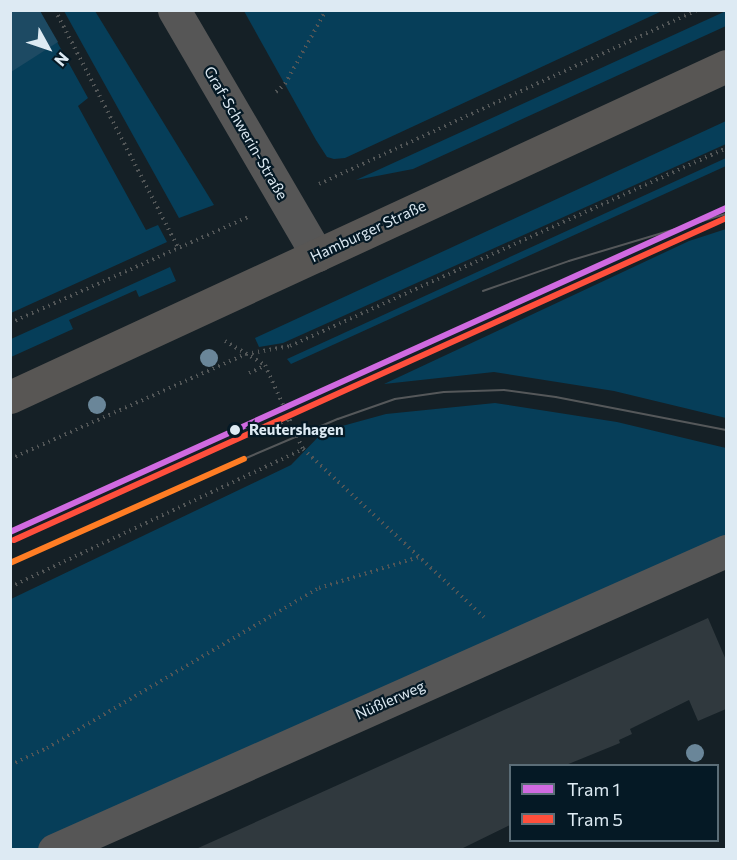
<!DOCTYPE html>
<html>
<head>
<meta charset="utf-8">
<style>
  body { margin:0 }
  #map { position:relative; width:737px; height:860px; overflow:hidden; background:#152026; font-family:Commissioner,sans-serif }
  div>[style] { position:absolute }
  .green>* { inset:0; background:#063e59 }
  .forest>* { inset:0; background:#1d4a63 }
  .building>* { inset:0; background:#30393e }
  .path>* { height:4px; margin-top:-2px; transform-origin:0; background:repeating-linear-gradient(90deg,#525657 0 1.5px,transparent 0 6px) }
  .minor>* { height:33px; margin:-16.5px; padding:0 16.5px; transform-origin:16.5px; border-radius:16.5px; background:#565656 }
  .primary>* { height:33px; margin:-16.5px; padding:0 16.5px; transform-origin:16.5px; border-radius:16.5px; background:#585654 }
  .tram>* { height:1.5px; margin:-0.75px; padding:0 0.75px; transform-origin:0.75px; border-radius:0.75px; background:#55585a }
  .tram-1>* { height:6px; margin:-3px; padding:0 3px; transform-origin:3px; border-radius:3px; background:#d06ae1 }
  .tram-2>* { height:6px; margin:-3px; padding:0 3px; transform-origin:3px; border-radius:3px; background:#ff4f3c }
  .tram-3>* { height:6px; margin:-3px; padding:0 3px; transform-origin:3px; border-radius:3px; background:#ff7d24 }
  .trees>* { width:18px; height:18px; margin:-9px; border-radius:50%; background:#6a8699 }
  .dots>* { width:16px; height:16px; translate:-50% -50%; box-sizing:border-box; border:3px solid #051925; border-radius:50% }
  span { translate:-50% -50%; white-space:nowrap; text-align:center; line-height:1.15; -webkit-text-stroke:4.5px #051925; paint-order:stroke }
  .street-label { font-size:15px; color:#ddeaf3 }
  .stop-label { font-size:15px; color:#ddeaf3; font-weight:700 }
  .left { translate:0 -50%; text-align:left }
  .frame { position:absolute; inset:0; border:12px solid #ddeaf3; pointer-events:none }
  .legend { position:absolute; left:509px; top:764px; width:210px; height:78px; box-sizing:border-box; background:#051925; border:2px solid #5b6d77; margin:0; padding:8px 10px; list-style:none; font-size:18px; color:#ddeaf3 }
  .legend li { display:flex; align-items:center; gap:12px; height:30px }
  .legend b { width:30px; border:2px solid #5b6d77 }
  .north { position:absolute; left:18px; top:18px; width:60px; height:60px; -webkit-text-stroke:4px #051925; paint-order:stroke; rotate:130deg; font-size:16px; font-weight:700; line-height:24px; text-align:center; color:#ddeaf3 }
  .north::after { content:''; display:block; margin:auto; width:21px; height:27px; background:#ddeaf3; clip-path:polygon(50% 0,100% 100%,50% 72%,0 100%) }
</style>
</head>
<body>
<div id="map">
  <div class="green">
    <i style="clip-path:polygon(10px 11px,40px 11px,88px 98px,78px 106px,146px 230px,158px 225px,167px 242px,11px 313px)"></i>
    <i style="clip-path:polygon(64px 11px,95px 11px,214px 205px,179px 218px)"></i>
    <i style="clip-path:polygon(244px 11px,662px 11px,345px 158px,334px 159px,327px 157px,316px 140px)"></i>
    <i style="clip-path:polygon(726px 11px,726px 26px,413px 169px,356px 180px)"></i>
    <i style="clip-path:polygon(726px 121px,726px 144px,283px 343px,259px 347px,255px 338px)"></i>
    <i style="clip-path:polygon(726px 158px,726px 166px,291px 364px,287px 359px)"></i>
    <i style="clip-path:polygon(726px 229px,726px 418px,614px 391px,494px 372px,384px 384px,689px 241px)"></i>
    <i style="clip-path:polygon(170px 267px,176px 281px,139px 297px,136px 290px,69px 320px,73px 329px,11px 357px,11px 339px)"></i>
    <i style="clip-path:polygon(495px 403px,617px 422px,726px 448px,726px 551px,54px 849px,11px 850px,11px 599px,291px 465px,324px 431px,386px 414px)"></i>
  </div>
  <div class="forest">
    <i style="clip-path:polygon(11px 10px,40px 11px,58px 42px,11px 72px)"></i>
  </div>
  <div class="building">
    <i style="clip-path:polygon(708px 618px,726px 660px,726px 709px,698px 721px,689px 700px,630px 729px,632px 734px,619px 740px,620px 743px,566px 765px,510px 765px,510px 825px,461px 849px,196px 849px)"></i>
  </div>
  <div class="path">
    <i style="left:55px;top:10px;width:269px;rotate:62.6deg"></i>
    <i style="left:276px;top:92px;width:12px;rotate:-42deg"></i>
    <i style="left:285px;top:84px;width:85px;rotate:-61deg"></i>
    <i style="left:319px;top:184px;width:417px;rotate:-24.7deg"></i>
    <i style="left:10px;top:323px;width:263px;rotate:-24deg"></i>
    <i style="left:225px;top:341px;width:47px;rotate:31deg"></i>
    <i style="left:265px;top:365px;width:92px;rotate:65.7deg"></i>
    <i style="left:303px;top:449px;width:247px;rotate:42.9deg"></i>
    <i style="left:249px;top:373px;width:17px;rotate:-25deg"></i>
    <i style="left:275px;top:425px;width:15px;rotate:-23deg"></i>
    <i style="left:10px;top:459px;width:258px;rotate:-24deg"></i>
    <i style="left:246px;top:354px;width:45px;rotate:-10.3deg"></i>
    <i style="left:290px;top:346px;width:479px;rotate:-24.4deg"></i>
    <i style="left:10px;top:587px;width:324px;rotate:-25.2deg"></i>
    <i style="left:10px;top:765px;width:41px;rotate:-24.7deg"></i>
    <i style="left:47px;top:748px;width:316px;rotate:-30.5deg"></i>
    <i style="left:319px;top:588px;width:105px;rotate:-17.2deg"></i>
  </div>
  <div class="minor">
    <i style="left:174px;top:10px;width:284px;rotate:59.7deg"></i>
    <i style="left:54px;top:850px;width:736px;rotate:-23.99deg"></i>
  </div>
  <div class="primary">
    <i style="left:10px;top:397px;width:789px;rotate:-24.81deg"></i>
  </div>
  <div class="tram">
    <i style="left:483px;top:291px;width:91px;rotate:-19.2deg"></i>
    <i style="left:569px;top:261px;width:164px;rotate:-16.7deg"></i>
    <i style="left:244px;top:459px;width:102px;rotate:-23.1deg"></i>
    <i style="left:338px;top:419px;width:60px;rotate:-19.3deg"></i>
    <i style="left:395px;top:399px;width:49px;rotate:-8.1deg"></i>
    <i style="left:444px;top:392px;width:60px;rotate:-1.9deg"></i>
    <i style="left:504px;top:390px;width:52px;rotate:7.7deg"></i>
    <i style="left:556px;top:397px;width:173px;rotate:11deg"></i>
  </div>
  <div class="tram-1">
    <i style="left:10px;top:532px;width:786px;rotate:-24.35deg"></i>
  </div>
  <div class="tram-2">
    <i style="left:14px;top:540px;width:781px;rotate:-24.33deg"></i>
  </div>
  <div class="tram-3">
    <i style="left:10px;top:563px;width:256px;rotate:-24deg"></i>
  </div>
  <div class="trees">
    <i style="left:209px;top:358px"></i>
    <i style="left:97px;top:405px"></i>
    <i style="left:695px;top:753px"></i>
  </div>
  <div class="dots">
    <i style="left:235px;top:430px;background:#ddeaf3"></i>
  </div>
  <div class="street-label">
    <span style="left:246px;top:133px;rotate:60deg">Graf-Schwerin-Straße</span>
    <span style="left:368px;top:231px;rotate:-25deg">Hamburger Straße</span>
    <span style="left:390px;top:700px;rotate:-24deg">Nüßlerweg</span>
  </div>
  <div class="stop-label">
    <span class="left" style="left:249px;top:430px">Reutershagen</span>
  </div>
  <div class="frame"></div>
  <ul class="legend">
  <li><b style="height:8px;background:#d06ae1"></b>Tram 1</li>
  <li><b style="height:8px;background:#ff4f3c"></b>Tram 5</li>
  </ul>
  <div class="north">N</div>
</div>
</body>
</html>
